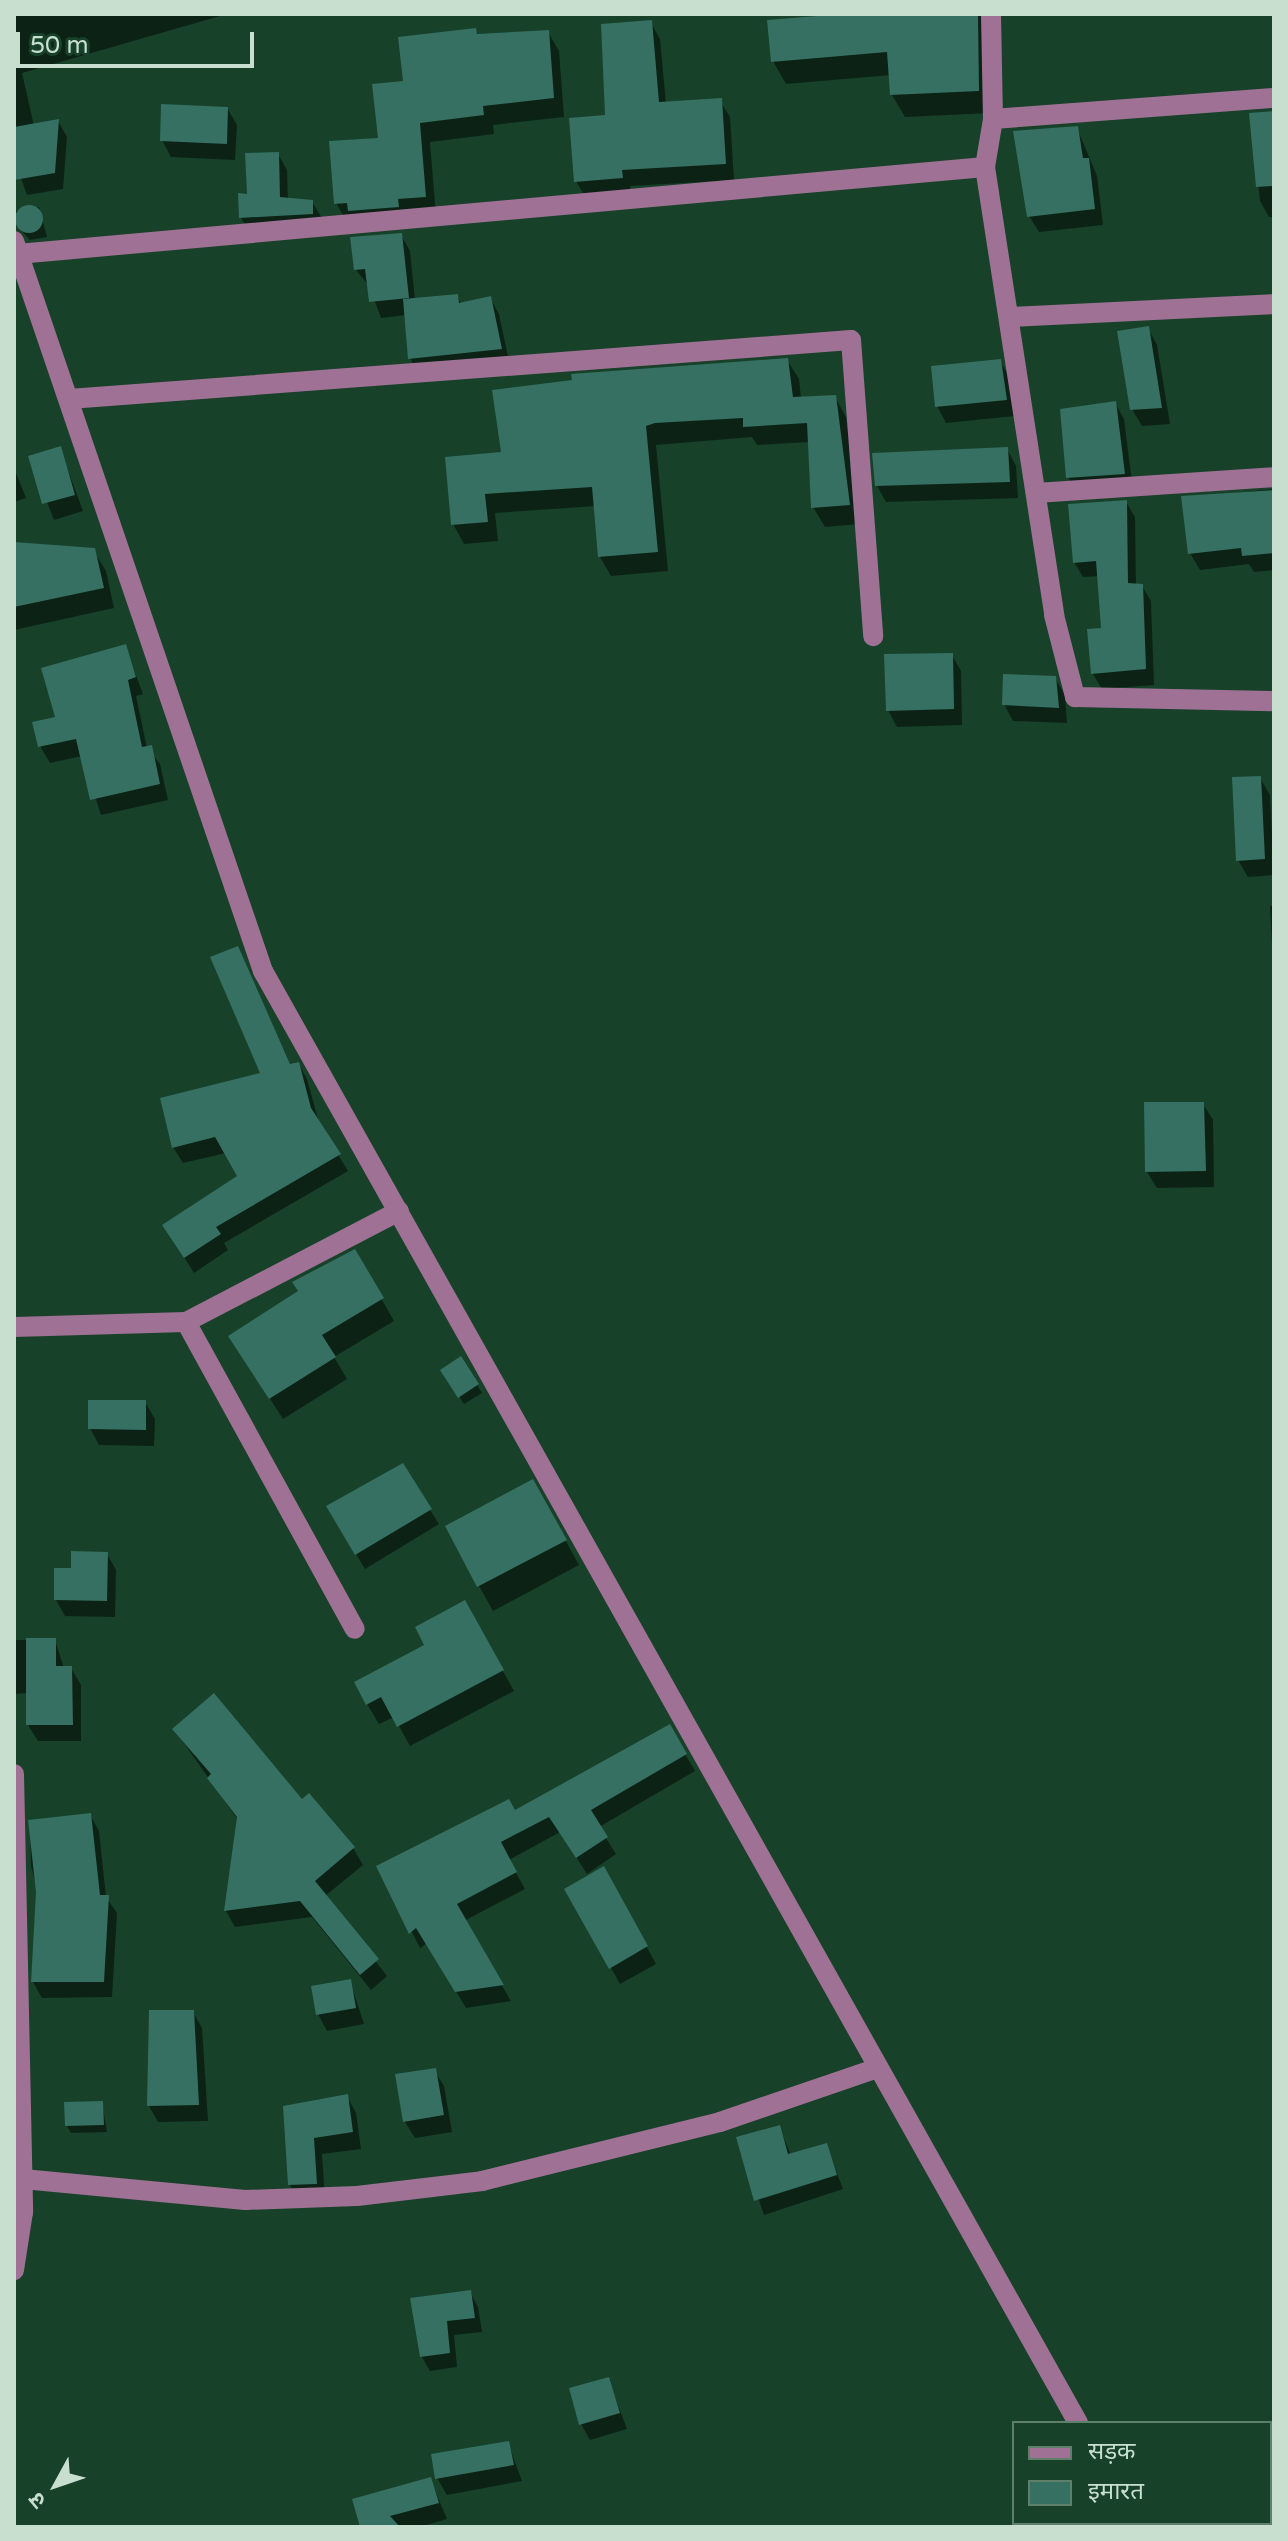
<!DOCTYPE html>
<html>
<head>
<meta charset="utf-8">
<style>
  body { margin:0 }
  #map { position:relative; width:1288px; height:2541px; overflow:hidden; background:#174129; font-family:"Varela Round","Noto Sans Devanagari",sans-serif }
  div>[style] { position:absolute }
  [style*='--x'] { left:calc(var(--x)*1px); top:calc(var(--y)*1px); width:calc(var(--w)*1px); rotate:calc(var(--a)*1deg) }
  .shadow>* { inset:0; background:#0007 }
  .building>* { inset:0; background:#357062 }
  .round { border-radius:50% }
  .minor>* { height:20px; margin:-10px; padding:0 10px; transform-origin:10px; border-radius:10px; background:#9f7194 }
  span { translate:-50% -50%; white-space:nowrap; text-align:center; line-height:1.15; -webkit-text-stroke:6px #174129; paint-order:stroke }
  .frame { position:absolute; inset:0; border:16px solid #c8decf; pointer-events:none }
  .legend { position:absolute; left:1012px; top:2421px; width:260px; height:104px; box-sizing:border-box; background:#174129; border:2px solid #5e806b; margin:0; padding:10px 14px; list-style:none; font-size:24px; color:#c8decf }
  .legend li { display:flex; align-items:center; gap:16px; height:40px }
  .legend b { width:40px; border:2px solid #5e806b }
  .north { position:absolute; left:16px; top:2445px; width:80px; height:80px; -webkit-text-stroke:6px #174129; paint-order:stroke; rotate:230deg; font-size:22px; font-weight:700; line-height:32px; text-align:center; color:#c8decf }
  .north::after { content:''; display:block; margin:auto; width:28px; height:36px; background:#c8decf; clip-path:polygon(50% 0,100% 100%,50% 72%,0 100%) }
  .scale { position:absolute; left:16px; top:32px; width:238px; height:36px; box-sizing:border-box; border:4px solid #c8decf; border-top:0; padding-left:10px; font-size:24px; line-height:28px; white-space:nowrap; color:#c8decf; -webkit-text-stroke:6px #174129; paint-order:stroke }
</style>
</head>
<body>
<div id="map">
  <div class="shadow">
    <div style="clip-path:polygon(14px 14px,227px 14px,22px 73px,34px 126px,58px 121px,67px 137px,63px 189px,27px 195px,14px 159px,14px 67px,21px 66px,14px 55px)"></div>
    <div style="clip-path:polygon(866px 14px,986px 14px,991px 113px,905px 117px,892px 95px,891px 75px,786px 84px,773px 61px)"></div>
    <div style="clip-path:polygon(651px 23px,660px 39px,666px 104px,720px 101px,730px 117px,734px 180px,630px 186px,631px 194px,586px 198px,576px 181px)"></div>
    <div style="clip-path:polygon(475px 30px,479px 36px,548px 32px,559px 51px,564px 117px,493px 125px,494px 134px,430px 142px,436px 216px,347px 222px,336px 203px,380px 140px,406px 83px)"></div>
    <div style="clip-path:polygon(227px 108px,237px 125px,235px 160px,171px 157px,162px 140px)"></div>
    <div style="clip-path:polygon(1274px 113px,1274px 217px,1269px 217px,1260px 201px,1251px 115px)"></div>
    <div style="clip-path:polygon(1077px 128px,1097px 176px,1103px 225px,1039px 232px,1029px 216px)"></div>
    <div style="clip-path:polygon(278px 154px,287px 170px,288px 200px,312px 202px,322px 218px,251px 234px,241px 218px,249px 196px)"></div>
    <div style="clip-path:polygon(39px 207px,47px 237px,30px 240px,19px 228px,16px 211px)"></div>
    <div style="clip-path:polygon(401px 235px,410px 251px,415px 300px,457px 296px,461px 304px,490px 298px,499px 314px,510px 366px,420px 375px,410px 358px,406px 315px,381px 318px,369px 286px,356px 270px)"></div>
    <div style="clip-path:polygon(1148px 328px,1157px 345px,1170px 424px,1142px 426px,1132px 409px)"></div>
    <div style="clip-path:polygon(787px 360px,799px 379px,801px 398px,835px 397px,846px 417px,860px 524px,825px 527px,813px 507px,810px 442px,757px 445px,752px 437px,656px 445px,668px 571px,611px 576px,600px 557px,596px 506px,495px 513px,498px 541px,464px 544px,453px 524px,503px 454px)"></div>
    <div style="clip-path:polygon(1000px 361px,1010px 378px,1015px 416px,946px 423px,937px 406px)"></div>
    <div style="clip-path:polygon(1115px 403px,1124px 419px,1133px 490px,1077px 494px,1068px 477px)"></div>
    <div style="clip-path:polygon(60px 449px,83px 511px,54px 520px,30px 458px)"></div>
    <div style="clip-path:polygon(1007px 449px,1016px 466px,1018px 498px,886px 502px,877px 486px)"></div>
    <div style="clip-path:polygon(14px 468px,26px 498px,14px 502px)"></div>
    <div style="clip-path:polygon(1274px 489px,1274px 570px,1254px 572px,1249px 564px,1200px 570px,1190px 553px,1183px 498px)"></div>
    <div style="clip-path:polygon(1126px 502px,1135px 517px,1136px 586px,1142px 586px,1151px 601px,1154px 685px,1102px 689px,1093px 674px,1103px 630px,1099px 576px,1083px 577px,1074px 562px)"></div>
    <div style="clip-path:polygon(14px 544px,93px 550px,106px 571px,114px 608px,14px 630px)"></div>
    <div style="clip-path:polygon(125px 646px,143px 694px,136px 696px,147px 748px,160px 764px,168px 800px,101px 815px,82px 756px,50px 763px,40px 746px,58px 718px)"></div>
    <div style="clip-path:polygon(952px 655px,961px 671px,962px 725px,897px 727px,888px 710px)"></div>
    <div style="clip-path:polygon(1055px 678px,1065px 695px,1067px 723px,1013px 721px,1004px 704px)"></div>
    <div style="clip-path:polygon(1260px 778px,1270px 795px,1274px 875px,1248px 877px,1238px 860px)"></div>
    <div style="clip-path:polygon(1270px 906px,1274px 906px,1274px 966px,1273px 965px)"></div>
    <div style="clip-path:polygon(237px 948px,291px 1066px,298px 1063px,307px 1079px,319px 1123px,348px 1171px,224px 1243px,228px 1250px,194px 1273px,174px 1241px,239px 1176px,226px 1153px,183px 1163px,173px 1147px,263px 1074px)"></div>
    <div style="clip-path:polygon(1203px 1104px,1213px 1120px,1214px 1187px,1157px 1188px,1147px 1172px)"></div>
    <div style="clip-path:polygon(354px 1251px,394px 1321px,334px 1357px,347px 1379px,283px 1419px,243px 1357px,301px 1292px)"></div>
    <div style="clip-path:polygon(460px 1359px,482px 1393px,464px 1404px,442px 1370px)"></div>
    <div style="clip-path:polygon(145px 1402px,155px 1419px,154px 1446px,99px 1445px,90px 1428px)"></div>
    <div style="clip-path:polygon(328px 1507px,430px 1510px,439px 1524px,365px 1569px)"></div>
    <div style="clip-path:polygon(547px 1507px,579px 1565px,493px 1611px,479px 1586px)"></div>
    <div style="clip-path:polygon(107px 1554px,116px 1570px,115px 1617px,65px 1616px,56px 1600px,73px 1570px)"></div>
    <div style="clip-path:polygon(476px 1623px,514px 1691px,410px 1746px,394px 1717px,379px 1724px,367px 1704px)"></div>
    <div style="clip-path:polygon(14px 1640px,55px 1640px,64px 1668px,71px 1668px,81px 1685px,81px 1741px,38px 1741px,28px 1725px,28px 1693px,14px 1694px)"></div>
    <div style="clip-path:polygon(669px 1727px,695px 1771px,599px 1827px,616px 1854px,587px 1874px,560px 1832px,509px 1860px,525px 1889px,464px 1921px,511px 2001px,466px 2008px,427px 1943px,420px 1948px,379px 1867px,514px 1813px)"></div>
    <div style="clip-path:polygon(174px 1729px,302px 1801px,309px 1795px,353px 1848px,363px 1865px,325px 1896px,387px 1976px,371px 1990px,312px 1917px,235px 1927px,226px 1911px,238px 1820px)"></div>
    <div style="clip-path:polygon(90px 1815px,99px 1831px,106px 1897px,117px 1913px,112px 1997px,42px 1998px,33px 1982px,38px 1892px,31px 1866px,30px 1822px)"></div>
    <div style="clip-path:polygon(604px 1869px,656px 1964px,620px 1984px,567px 1889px)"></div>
    <div style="clip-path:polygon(350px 1981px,364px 2024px,327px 2031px,318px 2014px)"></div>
    <div style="clip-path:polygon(193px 2012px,202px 2028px,208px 2121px,158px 2122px,149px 2106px)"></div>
    <div style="clip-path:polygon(434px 2070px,444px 2086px,452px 2132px,415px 2138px,405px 2122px)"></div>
    <div style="clip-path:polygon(347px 2096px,356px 2113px,361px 2149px,322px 2154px,325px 2200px,299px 2201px,290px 2185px,314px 2100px)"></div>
    <div style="clip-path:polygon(102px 2103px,107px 2132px,71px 2133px,67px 2126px)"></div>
    <div style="clip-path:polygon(779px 2127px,791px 2155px,826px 2145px,843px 2189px,764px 2215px,738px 2138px)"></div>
    <div style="clip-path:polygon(470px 2292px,478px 2307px,482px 2332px,454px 2335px,457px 2367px,430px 2371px,422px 2357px,412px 2299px)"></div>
    <div style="clip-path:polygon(608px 2379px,627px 2429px,590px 2440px,581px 2424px)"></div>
    <div style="clip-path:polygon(508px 2443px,522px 2481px,447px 2495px,437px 2478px)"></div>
    <div style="clip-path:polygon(430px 2479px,447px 2519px,419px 2527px,365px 2527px)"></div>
  </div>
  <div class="building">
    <div style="clip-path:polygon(842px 14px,978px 14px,979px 91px,890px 95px,887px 52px,771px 62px,767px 20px)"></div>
    <div style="clip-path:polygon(652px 20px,659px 102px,722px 98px,726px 164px,622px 170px,623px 178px,574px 182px,569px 118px,605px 115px,601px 24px)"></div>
    <div style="clip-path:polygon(476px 28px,477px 34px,549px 30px,554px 98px,483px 106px,484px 115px,420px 123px,426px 197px,398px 199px,399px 207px,348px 211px,347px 203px,334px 204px,329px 141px,378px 138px,372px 84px,403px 81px,398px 37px)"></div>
    <div style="clip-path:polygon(161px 104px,228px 107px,227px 144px,160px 141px)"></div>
    <div style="clip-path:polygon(1274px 111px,1274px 186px,1256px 187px,1249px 113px)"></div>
    <div style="clip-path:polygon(59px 119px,55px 173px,14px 180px,14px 127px)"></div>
    <div style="clip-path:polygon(1078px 126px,1083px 158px,1089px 158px,1095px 209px,1027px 217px,1013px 131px)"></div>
    <div style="clip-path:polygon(279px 152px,280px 197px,313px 200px,313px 214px,239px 218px,238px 193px,247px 194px,245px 153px)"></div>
    <div class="round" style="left:15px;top:205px;width:28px;height:28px"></div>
    <div style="clip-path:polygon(402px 233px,409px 298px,369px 302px,365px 269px,354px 270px,350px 237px)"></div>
    <div style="clip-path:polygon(458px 294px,459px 303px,491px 296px,502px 349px,408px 359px,403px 299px)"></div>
    <div style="clip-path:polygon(1149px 326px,1162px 408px,1130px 410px,1117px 331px)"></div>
    <div style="clip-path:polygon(788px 358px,793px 397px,836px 395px,850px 505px,811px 508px,807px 423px,743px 427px,743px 418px,655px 423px,646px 426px,658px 552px,598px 557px,592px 487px,485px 494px,488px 522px,451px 525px,445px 457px,501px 452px,492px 390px,572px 380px,571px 374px)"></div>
    <div style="clip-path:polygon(1001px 359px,1007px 400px,935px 407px,931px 366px)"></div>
    <div style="clip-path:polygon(1116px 401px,1125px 474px,1066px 478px,1060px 409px)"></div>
    <div style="clip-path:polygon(61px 446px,75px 495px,42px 504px,28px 456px)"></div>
    <div style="clip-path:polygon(1008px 447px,1010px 482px,875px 486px,872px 453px)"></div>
    <div style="clip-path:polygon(1274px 490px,1274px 553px,1242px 556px,1241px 548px,1188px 554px,1181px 496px)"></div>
    <div style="clip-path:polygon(1127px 500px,1128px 583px,1143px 584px,1146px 669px,1091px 674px,1087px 629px,1101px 628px,1096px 561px,1073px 563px,1068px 504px)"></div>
    <div style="clip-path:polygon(14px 542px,95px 548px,104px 588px,14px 607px)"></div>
    <div style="clip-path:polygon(126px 644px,136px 677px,128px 680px,142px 747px,152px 745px,160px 784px,90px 800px,76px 739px,38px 747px,32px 722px,55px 717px,41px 668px)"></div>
    <div style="clip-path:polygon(953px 653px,954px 709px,886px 711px,884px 654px)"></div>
    <div style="clip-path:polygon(1003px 674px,1056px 676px,1059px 708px,1002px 705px)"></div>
    <div style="clip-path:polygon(1261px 776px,1265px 859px,1236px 861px,1232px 777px)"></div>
    <div style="clip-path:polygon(238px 946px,290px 1064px,299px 1062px,311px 1108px,341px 1154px,216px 1227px,221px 1234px,184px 1258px,162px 1225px,237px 1176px,215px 1137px,172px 1148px,160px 1098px,260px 1073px,210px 957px)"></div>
    <div style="clip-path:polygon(1144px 1102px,1204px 1102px,1206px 1171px,1145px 1172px)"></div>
    <div style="clip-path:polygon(355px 1249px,384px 1298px,322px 1335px,336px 1357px,269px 1399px,228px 1336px,298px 1291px,292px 1282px)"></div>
    <div style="clip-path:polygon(461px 1356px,479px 1384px,458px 1398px,440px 1370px)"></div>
    <div style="clip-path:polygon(88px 1400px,146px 1400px,146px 1430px,88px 1429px)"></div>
    <div style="clip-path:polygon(403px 1463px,432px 1509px,355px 1555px,326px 1506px)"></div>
    <div style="clip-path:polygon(533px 1479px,567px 1540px,477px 1587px,445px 1526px)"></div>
    <div style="clip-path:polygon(71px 1551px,108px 1552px,107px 1601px,54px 1600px,54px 1568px,71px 1568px)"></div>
    <div style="clip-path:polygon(465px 1600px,504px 1670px,397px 1727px,381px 1697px,366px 1705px,354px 1682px,424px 1645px,415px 1627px)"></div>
    <div style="clip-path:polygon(26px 1638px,56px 1638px,56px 1666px,72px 1666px,73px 1725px,26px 1725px)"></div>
    <div style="clip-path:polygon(214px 1693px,302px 1799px,309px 1793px,355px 1847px,315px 1881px,379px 1959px,360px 1975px,300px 1901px,224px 1911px,237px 1817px,207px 1778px,211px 1774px,172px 1729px)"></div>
    <div style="clip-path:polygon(670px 1724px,687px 1754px,591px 1810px,608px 1837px,576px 1858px,549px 1817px,501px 1842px,517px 1872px,457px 1904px,504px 1985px,455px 1992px,416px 1928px,409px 1934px,376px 1866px,509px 1799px,515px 1810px)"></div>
    <div style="clip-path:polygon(91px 1813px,100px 1895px,109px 1895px,104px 1982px,31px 1982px,36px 1892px,28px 1820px)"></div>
    <div style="clip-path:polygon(604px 1866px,648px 1946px,609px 1969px,564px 1889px)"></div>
    <div style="clip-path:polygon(351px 1979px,356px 2008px,316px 2015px,311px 1986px)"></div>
    <div style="clip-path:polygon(149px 2010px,194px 2010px,199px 2105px,147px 2106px)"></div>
    <div style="clip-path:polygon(436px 2068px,444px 2115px,403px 2122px,395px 2074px)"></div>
    <div style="clip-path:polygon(348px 2094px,353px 2132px,314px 2138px,317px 2184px,288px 2185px,283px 2106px)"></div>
    <div style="clip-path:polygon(103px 2101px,104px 2125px,65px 2126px,64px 2102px)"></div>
    <div style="clip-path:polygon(780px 2125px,788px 2154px,827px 2143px,837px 2175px,754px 2201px,736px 2137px)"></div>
    <div style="clip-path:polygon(471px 2290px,475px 2318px,447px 2321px,450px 2353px,420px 2357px,410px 2298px)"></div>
    <div style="clip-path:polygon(609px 2377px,620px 2413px,579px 2425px,569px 2388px)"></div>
    <div style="clip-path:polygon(509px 2441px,514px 2465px,435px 2479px,431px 2454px)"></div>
    <div style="clip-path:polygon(431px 2477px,439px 2503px,390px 2516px,400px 2527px,360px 2527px,352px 2499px)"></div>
  </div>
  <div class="minor">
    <div style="--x:993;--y:119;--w:282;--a:-4.3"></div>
    <div style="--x:985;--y:167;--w:49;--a:-80.5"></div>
    <div style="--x:993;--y:119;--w:105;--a:-91.1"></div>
    <div style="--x:14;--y:241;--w:771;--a:71.17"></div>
    <div style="--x:263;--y:971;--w:1665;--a:60.69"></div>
    <div style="--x:18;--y:254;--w:971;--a:-5.14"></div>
    <div style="--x:985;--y:167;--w:453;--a:81.2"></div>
    <div style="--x:1054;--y:615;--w:85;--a:75.6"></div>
    <div style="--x:1075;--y:697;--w:199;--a:1.2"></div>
    <div style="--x:1009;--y:317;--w:265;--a:-2.8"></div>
    <div style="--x:69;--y:399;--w:784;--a:-4.31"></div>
    <div style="--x:851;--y:340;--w:297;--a:85.7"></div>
    <div style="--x:1036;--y:493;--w:239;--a:-3.8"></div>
    <div style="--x:186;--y:1322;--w:350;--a:61.2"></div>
    <div style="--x:14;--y:1327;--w:172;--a:-1.7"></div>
    <div style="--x:186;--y:1322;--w:240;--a:-27.5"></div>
    <div style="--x:14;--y:1774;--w:438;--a:88.8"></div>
    <div style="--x:23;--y:2212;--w:59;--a:98.8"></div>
    <div style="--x:23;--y:2179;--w:223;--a:5.4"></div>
    <div style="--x:245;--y:2200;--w:112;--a:-2"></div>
    <div style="--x:357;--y:2196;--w:126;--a:-6.8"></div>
    <div style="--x:482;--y:2181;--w:245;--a:-13.9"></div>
    <div style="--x:720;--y:2122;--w:164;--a:-18.9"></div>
    <div style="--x:1135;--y:2523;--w:4;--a:63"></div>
  </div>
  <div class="frame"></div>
  <ul class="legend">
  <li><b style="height:10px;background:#9f7194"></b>सड़क</li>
  <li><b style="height:22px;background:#357062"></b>इमारत</li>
  </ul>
  <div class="north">उ</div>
  <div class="scale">50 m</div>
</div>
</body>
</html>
